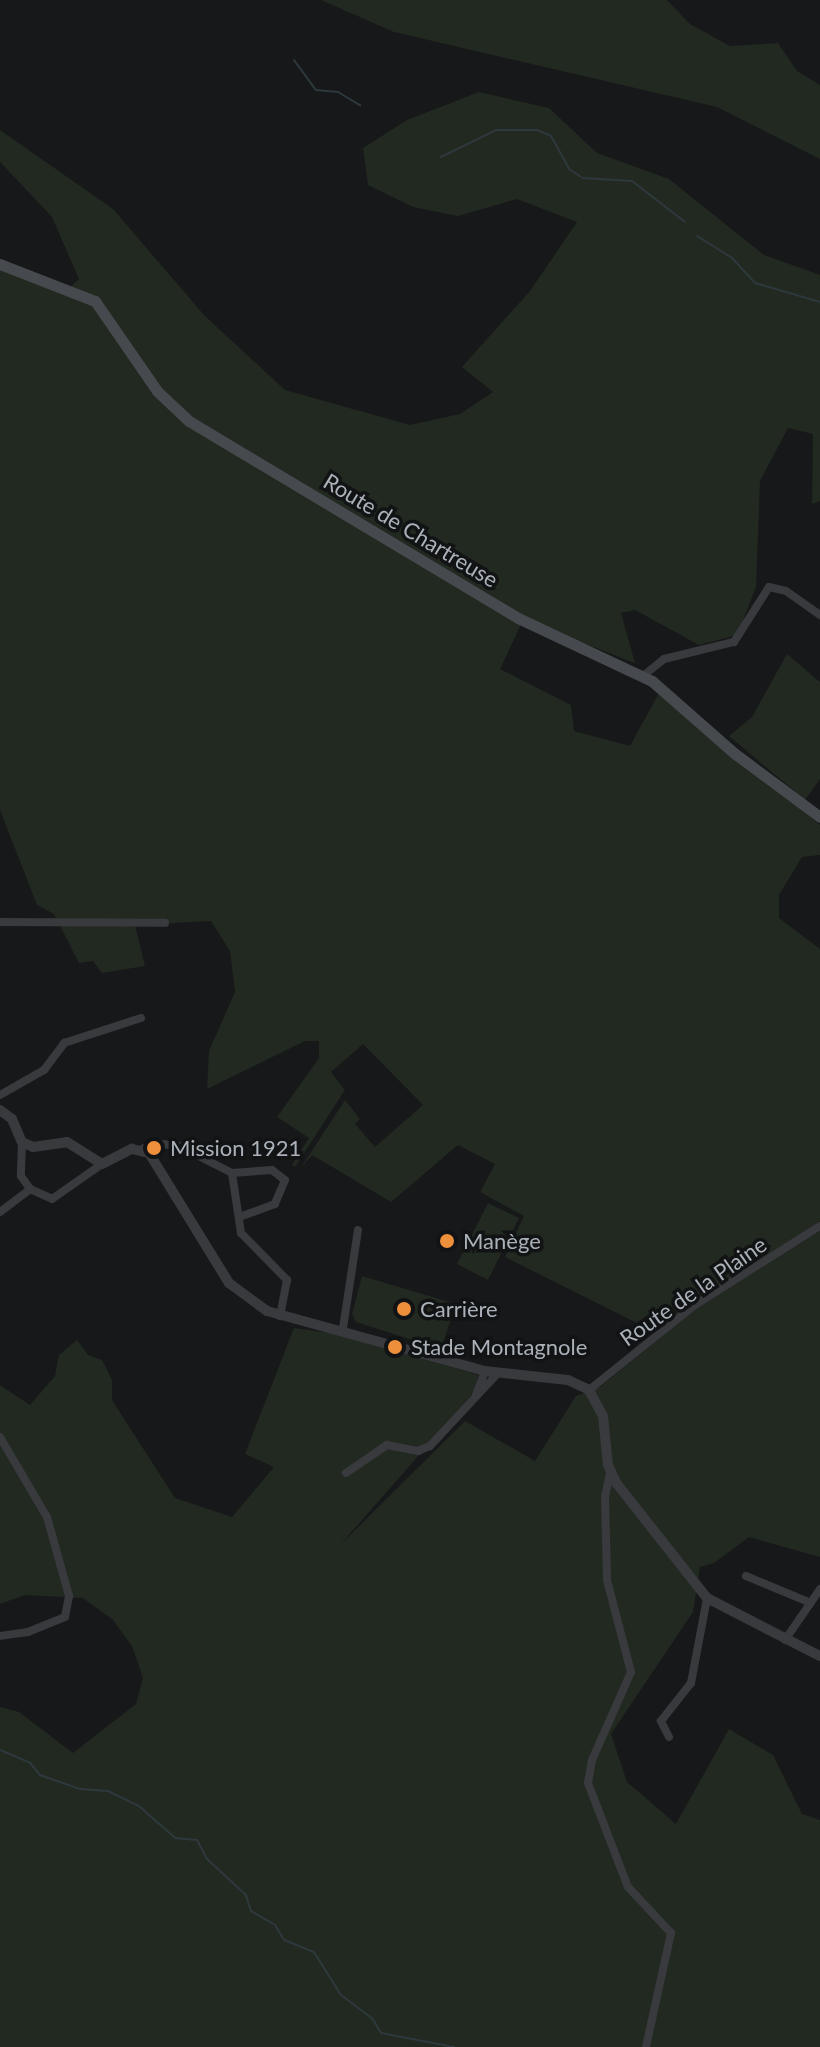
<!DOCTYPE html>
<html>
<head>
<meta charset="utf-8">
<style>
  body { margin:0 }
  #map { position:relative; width:820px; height:2047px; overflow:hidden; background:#171819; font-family:Lato,sans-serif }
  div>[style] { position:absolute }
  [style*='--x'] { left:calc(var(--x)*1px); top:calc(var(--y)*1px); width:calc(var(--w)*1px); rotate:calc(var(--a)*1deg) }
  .green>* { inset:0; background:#222921 }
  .stream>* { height:2px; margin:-1px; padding:0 1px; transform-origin:1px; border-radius:1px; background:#2d393d }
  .minor>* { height:8px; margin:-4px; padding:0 4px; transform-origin:4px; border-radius:4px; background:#383a3e }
  .tertiary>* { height:10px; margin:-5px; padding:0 5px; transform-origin:5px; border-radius:5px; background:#383a3e }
  .secondary>* { height:11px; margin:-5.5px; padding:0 5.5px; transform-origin:5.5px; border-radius:5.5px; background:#464a4e }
  .dots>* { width:22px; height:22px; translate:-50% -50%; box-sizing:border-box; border:4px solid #121314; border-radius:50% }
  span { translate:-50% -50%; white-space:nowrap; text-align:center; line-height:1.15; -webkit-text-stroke:7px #121314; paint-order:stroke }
  .street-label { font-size:22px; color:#aab1b9 }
  .poi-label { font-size:22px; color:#aab1b9 }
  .left { translate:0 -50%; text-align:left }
</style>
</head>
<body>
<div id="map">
  <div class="green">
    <div style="clip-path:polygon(321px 0,667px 0,690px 24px,730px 46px,778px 43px,797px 71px,820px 85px,820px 159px,717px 107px,394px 32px)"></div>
    <div style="clip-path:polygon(479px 92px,549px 108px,597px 153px,669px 179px,764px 255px,820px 275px,820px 501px,812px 504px,813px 434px,788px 428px,760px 481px,756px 587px,737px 635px,699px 645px,635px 610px,621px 613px,635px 663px,523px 620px,500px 669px,571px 705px,574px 731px,630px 746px,660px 691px,820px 825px,820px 855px,802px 857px,779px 895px,779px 918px,820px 949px,820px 1221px,655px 1332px,505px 1257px,524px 1216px,480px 1192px,495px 1164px,458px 1145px,391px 1202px,312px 1155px,300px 1169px,345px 1100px,360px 1119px,355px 1124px,375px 1147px,423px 1105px,363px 1044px,331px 1072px,345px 1090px,295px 1167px,292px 1165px,309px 1138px,277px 1117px,319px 1058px,319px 1041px,305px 1041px,207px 1089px,209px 1051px,235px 992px,230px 951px,211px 921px,135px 925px,145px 966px,102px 973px,93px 961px,79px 963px,54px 914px,37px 905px,0 810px,0 270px,65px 292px,79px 279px,52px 217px,0 162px,0 130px,113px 209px,205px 316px,285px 390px,410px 425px,460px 414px,493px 392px,462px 367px,530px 291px,577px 222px,517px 199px,458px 216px,413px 207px,368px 185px,363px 148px,407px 120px)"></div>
    <div style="clip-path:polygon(787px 654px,820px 682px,820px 779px,805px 800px,729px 736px,752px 717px)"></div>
    <div style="clip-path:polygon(488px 1203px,519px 1218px,488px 1280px,457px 1264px)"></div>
    <div style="clip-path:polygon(820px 1231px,820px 1557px,749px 1537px,714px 1563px,700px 1567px,693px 1612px,611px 1734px,627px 1782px,676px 1824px,729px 1729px,773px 1755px,802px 1814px,820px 1820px,820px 2047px,0 2047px,0 1707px,19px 1712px,73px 1753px,136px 1704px,143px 1678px,132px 1646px,113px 1620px,83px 1598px,25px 1595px,0 1604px,0 1385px,30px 1405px,55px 1376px,59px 1355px,77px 1340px,88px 1355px,102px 1360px,112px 1380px,112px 1400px,175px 1498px,232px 1517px,274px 1467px,245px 1454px,294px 1328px,331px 1333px,479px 1375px,472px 1395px,340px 1545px,465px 1421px,535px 1461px,576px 1396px,600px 1387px,696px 1309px)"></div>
    <div style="clip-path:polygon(362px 1276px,456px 1304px,441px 1349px,356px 1322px,352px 1314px)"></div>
  </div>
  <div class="stream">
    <div style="--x:294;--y:60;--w:37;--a:54"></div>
    <div style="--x:316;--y:90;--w:22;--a:5"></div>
    <div style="--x:338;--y:92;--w:26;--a:31"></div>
    <div style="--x:441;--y:157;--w:61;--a:-26.1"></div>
    <div style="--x:496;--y:130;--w:41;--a:0"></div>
    <div style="--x:537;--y:130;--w:15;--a:23"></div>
    <div style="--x:551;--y:136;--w:38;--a:61"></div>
    <div style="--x:569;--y:169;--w:17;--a:33"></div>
    <div style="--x:583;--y:178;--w:49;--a:3.5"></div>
    <div style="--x:632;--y:181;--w:67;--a:37.7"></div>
    <div style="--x:697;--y:236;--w:40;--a:32"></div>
    <div style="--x:731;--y:257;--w:35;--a:47"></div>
    <div style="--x:755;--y:283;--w:68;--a:16.3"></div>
    <div style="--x:0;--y:1750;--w:33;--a:23"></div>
    <div style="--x:30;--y:1763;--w:16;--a:50"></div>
    <div style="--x:40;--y:1775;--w:42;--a:19.3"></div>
    <div style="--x:80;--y:1789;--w:28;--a:4"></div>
    <div style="--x:108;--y:1791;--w:34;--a:26"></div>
    <div style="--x:139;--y:1806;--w:48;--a:41.6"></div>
    <div style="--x:175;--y:1838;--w:22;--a:5"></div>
    <div style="--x:197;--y:1840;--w:21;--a:62"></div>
    <div style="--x:207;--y:1859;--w:53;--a:42.7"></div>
    <div style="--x:246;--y:1895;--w:17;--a:73"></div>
    <div style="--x:251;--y:1911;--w:28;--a:30"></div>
    <div style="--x:275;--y:1925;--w:17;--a:59"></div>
    <div style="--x:284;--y:1940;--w:32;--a:22"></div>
    <div style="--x:314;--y:1952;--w:51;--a:57.9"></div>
    <div style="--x:341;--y:1995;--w:39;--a:37"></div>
    <div style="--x:372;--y:2018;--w:17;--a:59"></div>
    <div style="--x:381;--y:2033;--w:74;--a:10.9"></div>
  </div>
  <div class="minor">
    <div style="--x:643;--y:676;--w:27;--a:-39"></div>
    <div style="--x:664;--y:659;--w:72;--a:-13.7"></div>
    <div style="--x:734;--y:642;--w:65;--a:-57.5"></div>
    <div style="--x:769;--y:587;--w:17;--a:13"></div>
    <div style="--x:786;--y:591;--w:42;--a:35.2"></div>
    <div style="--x:0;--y:922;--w:165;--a:0.3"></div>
    <div style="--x:0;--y:1095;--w:51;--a:-29.6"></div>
    <div style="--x:44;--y:1070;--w:34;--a:-53"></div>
    <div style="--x:64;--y:1043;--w:81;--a:-18"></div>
    <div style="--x:22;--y:1142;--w:34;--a:92"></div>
    <div style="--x:21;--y:1176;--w:16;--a:55"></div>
    <div style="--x:30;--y:1189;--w:24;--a:24"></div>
    <div style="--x:52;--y:1199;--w:61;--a:-35"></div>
    <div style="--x:142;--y:1149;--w:13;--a:-27"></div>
    <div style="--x:154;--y:1143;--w:25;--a:7"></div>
    <div style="--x:179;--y:1146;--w:59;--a:27"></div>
    <div style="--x:232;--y:1173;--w:61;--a:81.5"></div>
    <div style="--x:241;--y:1233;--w:66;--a:45.6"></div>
    <div style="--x:287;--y:1280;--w:37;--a:101"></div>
    <div style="--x:232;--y:1173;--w:40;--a:-4.3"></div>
    <div style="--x:272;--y:1170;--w:16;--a:38"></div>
    <div style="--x:285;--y:1180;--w:26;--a:113"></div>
    <div style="--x:275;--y:1204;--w:38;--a:160"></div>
    <div style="--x:0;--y:1212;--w:38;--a:-37"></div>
    <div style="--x:343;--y:1328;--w:99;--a:-81.3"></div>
    <div style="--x:589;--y:1390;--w:136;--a:-38.7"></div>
    <div style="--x:695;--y:1305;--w:148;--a:-32.3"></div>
    <div style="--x:476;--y:1395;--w:26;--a:-69"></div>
    <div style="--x:0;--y:1437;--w:93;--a:59.6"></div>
    <div style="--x:47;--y:1517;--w:82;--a:74.4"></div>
    <div style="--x:69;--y:1596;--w:21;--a:101"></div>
    <div style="--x:65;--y:1617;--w:40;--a:158"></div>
    <div style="--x:28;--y:1632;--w:28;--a:172"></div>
    <div style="--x:346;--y:1473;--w:50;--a:-34.3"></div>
    <div style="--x:387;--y:1445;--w:32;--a:11"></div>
    <div style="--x:418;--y:1451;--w:13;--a:-23"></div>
    <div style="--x:430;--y:1446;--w:100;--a:-47"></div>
    <div style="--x:610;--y:1473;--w:24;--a:102"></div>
    <div style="--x:605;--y:1496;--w:84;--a:88.6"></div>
    <div style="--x:607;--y:1580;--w:95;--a:75.4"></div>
    <div style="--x:631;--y:1672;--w:96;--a:113.9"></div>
    <div style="--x:592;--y:1760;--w:23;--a:100"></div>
    <div style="--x:588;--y:1783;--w:111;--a:69"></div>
    <div style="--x:628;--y:1887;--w:63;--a:46.9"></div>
    <div style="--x:671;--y:1933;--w:117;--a:102.4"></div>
    <div style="--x:746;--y:1576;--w:70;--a:22.6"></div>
    <div style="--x:785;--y:1640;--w:62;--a:-55.5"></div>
    <div style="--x:669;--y:1737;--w:18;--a:-117"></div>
    <div style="--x:661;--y:1721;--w:48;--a:-51.7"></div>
    <div style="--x:691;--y:1683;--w:86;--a:-79.3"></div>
  </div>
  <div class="tertiary">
    <div style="--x:0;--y:1110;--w:15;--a:37"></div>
    <div style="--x:12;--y:1119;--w:25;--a:67"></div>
    <div style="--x:22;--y:1142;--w:12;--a:24"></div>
    <div style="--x:33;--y:1147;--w:34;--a:-8"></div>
    <div style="--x:67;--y:1142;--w:41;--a:32.2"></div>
    <div style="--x:102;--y:1164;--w:34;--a:-27"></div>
    <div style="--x:132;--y:1149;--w:17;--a:13"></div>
    <div style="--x:149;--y:1153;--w:153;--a:58.4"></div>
    <div style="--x:229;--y:1283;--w:47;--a:36.4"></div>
    <div style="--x:267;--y:1311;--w:226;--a:15.4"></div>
    <div style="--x:485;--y:1371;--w:83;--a:6.2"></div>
    <div style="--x:568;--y:1380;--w:23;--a:25"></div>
    <div style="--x:589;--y:1390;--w:30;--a:62"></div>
    <div style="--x:603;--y:1416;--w:49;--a:84.2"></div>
    <div style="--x:608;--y:1465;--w:21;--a:65"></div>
    <div style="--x:617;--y:1484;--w:145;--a:51.7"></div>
    <div style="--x:707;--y:1598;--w:127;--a:27.2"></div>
  </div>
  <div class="secondary">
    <div style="--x:0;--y:264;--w:102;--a:21.3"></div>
    <div style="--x:95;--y:301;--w:109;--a:55.4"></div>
    <div style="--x:157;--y:391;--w:44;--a:43.2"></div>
    <div style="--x:189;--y:421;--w:383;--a:30.9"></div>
    <div style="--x:518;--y:618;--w:148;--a:25.2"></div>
    <div style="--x:652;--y:681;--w:109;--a:41.3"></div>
    <div style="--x:734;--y:753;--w:107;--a:36.7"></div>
  </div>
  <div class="dots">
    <div style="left:154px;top:1148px;background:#ee8f3b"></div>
    <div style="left:447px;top:1241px;background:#ee8f3b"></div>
    <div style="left:404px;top:1309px;background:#ee8f3b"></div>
    <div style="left:395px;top:1347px;background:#ee8f3b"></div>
  </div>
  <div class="street-label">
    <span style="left:411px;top:530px;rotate:31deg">Route de Chartreuse</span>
    <span style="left:693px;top:1291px;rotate:-35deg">Route de la Plaine</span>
  </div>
  <div class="poi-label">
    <span class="left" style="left:170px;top:1148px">Mission 1921</span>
    <span class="left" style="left:463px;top:1241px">Manège</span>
    <span class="left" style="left:420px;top:1309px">Carrière</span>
    <span class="left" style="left:411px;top:1347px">Stade Montagnole</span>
  </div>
</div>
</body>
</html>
